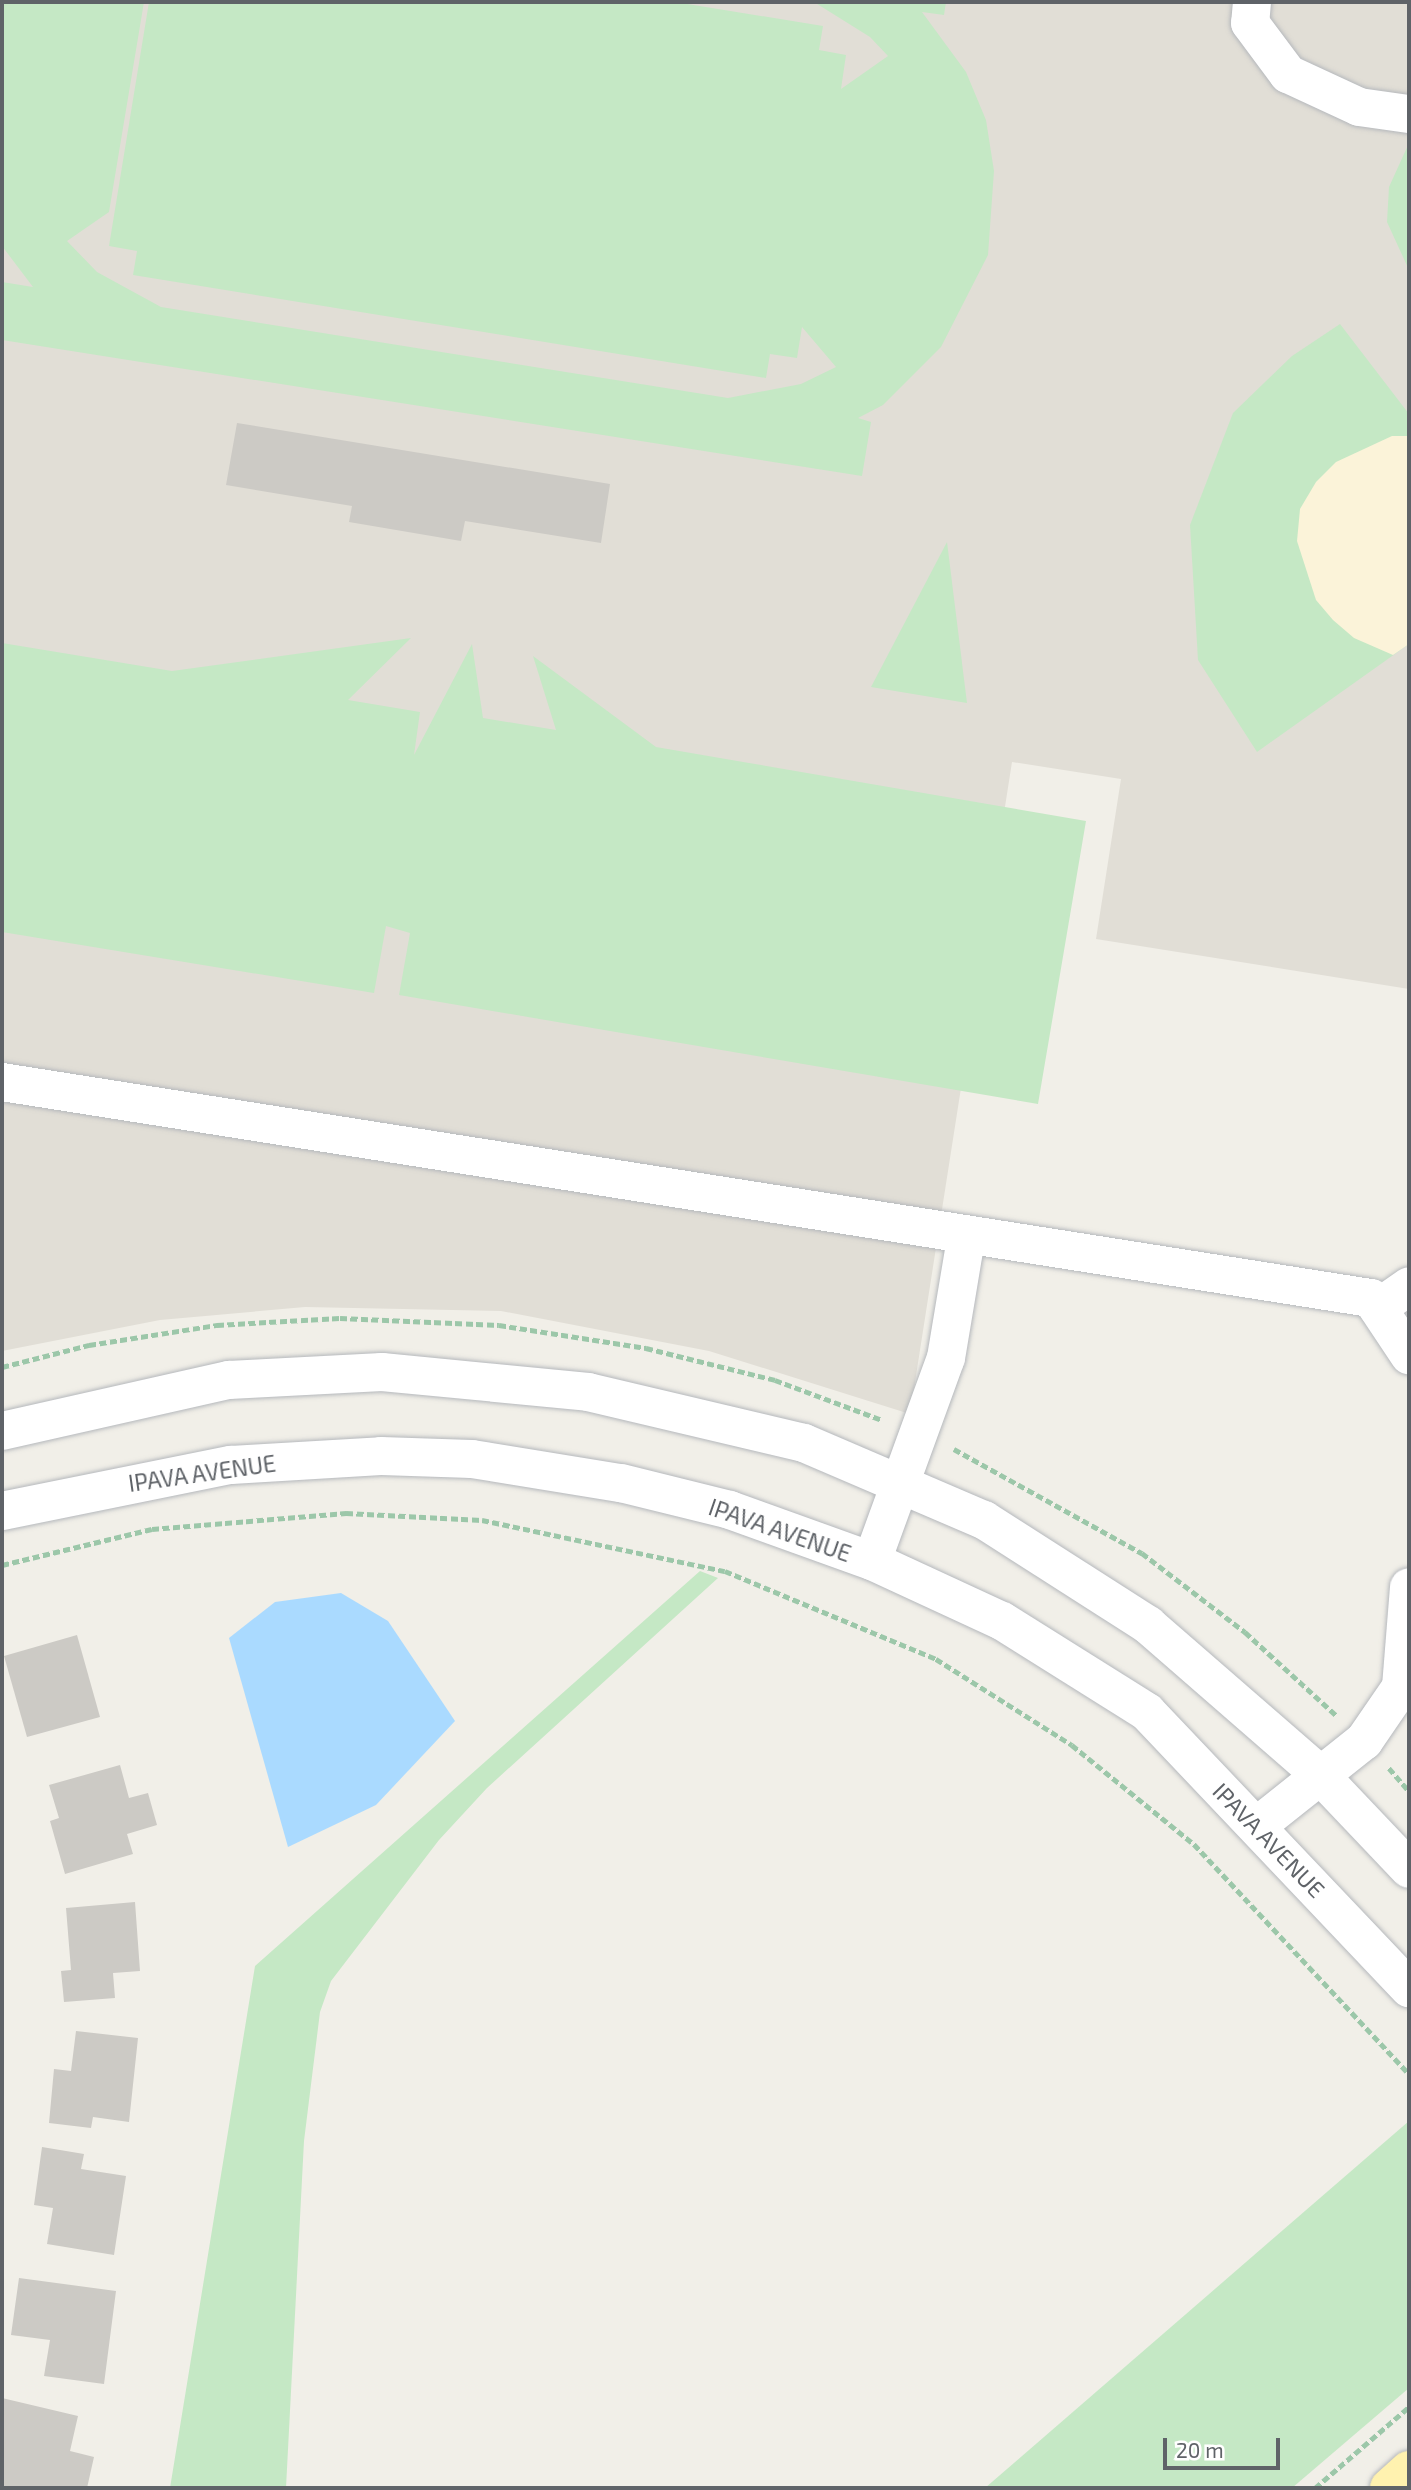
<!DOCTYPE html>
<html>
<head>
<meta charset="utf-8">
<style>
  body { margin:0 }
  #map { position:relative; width:1411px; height:2490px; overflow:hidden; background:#f1efe8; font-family:"Exo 2",sans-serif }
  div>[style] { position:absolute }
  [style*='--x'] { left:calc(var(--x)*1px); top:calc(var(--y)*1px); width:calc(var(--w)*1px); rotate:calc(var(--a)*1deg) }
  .education>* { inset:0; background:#e1ded6 }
  .green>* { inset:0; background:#c5e8c5 }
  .sand>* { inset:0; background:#fbf3d9 }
  .water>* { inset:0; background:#aadaff }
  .building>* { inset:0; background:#cccac5 }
  .path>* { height:4.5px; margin-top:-2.25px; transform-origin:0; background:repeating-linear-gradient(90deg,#9cc7a9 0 7px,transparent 0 10.5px) }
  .roads { filter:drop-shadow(0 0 2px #b5b8bc) drop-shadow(0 0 2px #b5b8bc) }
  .minor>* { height:38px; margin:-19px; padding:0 19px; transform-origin:19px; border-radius:19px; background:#fff }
  .major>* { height:38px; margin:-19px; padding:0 19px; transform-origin:19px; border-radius:19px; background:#fff2af }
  span { translate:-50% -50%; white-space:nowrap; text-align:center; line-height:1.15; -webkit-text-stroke:6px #fff; paint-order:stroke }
  .street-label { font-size:23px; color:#5f6368 }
  .frame { position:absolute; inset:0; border:4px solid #5f6368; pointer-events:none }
  .scale { position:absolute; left:1163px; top:2438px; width:117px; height:32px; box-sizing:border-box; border:4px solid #5f6368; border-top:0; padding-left:9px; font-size:21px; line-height:24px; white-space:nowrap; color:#5f6368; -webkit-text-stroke:5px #fff; paint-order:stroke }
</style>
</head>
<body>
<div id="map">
  <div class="education">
    <div style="clip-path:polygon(2px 2px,1409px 2px,1409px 989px,1096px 939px,1121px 779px,1012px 762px,910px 1414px,709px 1351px,501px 1311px,305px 1307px,160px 1320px,2px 1351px)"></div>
  </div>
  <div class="green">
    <div style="clip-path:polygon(2px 2px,144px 2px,109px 212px,67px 241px,97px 272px,161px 307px,728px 398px,801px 384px,836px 367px,802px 327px,797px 358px,770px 354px,766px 378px,133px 275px,137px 251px,109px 246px,149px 2px,675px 2px,823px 26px,819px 50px,846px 55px,841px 89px,888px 56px,870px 37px,814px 2px,946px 2px,944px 15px,922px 12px,966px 72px,986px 120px,994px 171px,988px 255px,941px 347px,883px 405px,858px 418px,871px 422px,862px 476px,2px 340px,2px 282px,33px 287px,2px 246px)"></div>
    <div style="clip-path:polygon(1409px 143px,1409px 270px,1387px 222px,1389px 187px)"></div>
    <div style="clip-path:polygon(1340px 324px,1409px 414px,1409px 644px,1257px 752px,1198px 660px,1190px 525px,1233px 413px,1292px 356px)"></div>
    <div style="clip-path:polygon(947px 542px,967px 703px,871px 687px)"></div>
    <div style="clip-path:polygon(411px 638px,348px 700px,420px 712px,414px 755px,472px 644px,483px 718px,556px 730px,533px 656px,656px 747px,1086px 821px,1038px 1104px,399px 995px,410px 933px,386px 926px,374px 993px,2px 932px,2px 643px,172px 671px)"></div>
    <div style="clip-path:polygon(700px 1571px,718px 1578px,487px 1788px,439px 1840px,331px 1981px,320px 2012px,304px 2141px,286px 2488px,170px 2488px,255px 1966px)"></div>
    <div style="clip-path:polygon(1409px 2121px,1409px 2388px,1292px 2488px,985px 2488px)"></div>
  </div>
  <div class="sand">
    <div style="clip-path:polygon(1392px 436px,1409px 436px,1409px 644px,1393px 655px,1354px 638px,1333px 620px,1316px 600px,1297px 541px,1300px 509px,1316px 482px,1336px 462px)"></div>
  </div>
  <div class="water">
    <div style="clip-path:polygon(341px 1593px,388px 1621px,455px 1721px,376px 1805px,288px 1847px,229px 1638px,275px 1602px)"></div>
  </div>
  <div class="building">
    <div style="clip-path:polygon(237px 423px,610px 484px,601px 543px,465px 521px,461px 541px,349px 522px,352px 506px,226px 485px)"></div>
    <div style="clip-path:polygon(77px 1635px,100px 1717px,27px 1737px,4px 1656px)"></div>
    <div style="clip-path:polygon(120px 1765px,129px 1798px,148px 1793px,157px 1825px,127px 1834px,133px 1854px,65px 1874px,50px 1821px,59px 1818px,49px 1785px)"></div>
    <div style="clip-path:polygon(135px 1902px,140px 1971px,113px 1973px,115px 1998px,64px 2002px,61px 1971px,71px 1970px,66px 1908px)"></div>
    <div style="clip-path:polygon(76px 2031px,138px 2038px,129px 2122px,93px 2117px,91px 2128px,49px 2123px,54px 2069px,71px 2071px)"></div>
    <div style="clip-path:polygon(42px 2147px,84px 2154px,81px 2169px,126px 2176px,114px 2255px,47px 2244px,53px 2208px,34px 2205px)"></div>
    <div style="clip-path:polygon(19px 2278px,116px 2291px,104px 2384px,44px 2376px,50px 2340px,11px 2335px)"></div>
    <div style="clip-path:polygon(2px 2398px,78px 2416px,70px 2451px,94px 2457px,87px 2488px,2px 2488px)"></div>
  </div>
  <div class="path">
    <div style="--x:2;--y:1367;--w:90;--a:-14.2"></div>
    <div style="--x:89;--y:1345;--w:130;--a:-8.9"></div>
    <div style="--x:217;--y:1325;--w:123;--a:-3.3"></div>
    <div style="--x:340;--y:1318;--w:159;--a:2.5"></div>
    <div style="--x:499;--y:1325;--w:149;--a:8.9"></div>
    <div style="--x:646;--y:1348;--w:133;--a:13.9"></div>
    <div style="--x:775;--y:1380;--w:114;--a:20.5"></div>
    <div style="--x:954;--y:1449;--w:215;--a:29"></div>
    <div style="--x:1142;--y:1553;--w:130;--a:37.5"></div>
    <div style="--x:1245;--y:1632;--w:123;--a:42.4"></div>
    <div style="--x:2;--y:1565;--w:154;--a:-13.5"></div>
    <div style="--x:152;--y:1529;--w:195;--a:-4.7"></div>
    <div style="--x:346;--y:1513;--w:136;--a:2.9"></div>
    <div style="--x:482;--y:1520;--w:248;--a:11.9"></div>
    <div style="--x:725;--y:1571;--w:229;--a:22.6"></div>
    <div style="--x:936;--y:1659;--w:161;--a:32.3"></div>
    <div style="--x:1072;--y:1745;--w:157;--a:39.1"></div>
    <div style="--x:1194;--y:1844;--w:315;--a:46.9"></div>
    <div style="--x:1389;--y:1768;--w:30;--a:49"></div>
    <div style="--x:1315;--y:2488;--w:124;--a:-40.8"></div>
  </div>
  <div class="roads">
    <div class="minor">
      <div style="--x:1252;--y:2;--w:21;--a:95"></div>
      <div style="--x:1250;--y:23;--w:64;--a:53.3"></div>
      <div style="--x:1288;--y:74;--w:78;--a:24.9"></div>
      <div style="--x:1359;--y:107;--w:50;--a:8"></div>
      <div style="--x:2;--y:1082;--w:1386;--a:8.97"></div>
      <div style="--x:1371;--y:1298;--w:69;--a:56.3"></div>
      <div style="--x:1378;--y:1308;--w:38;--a:-35"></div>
      <div style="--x:2;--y:1431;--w:233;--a:-12.7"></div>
      <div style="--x:229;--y:1380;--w:153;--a:-3"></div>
      <div style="--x:382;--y:1372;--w:207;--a:5.5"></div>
      <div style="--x:588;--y:1392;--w:222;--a:13.3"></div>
      <div style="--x:804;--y:1443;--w:196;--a:23.2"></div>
      <div style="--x:984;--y:1520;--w:195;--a:32.6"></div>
      <div style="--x:1148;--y:1625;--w:225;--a:41"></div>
      <div style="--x:1318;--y:1773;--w:132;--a:46.5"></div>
      <div style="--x:2;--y:1511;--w:234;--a:-11.4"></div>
      <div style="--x:231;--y:1465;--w:150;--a:-3.4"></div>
      <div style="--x:381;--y:1456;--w:91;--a:1.9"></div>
      <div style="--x:472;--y:1459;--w:151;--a:9.2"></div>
      <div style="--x:621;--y:1483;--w:112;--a:13.9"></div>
      <div style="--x:730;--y:1510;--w:151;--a:19.8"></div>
      <div style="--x:872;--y:1561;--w:143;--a:24.8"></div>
      <div style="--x:1002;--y:1621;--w:171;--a:32.1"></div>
      <div style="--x:1147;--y:1712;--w:381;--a:46.5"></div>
      <div style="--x:872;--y:1561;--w:216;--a:-70"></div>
      <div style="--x:946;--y:1358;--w:122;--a:-80.5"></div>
      <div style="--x:1257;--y:1826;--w:137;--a:-38.5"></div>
      <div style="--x:1364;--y:1741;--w:65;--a:-55.6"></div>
      <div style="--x:1401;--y:1687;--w:100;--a:-85.4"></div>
    </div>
    <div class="major">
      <div style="--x:1389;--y:2488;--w:27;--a:-42"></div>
    </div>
  </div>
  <div class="street-label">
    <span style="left:202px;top:1473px;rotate:-8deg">IPAVA AVENUE</span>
    <span style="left:780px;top:1530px;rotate:19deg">IPAVA AVENUE</span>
    <span style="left:1269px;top:1840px;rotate:46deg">IPAVA AVENUE</span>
  </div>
  <div class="frame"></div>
  <div class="scale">20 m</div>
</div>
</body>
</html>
